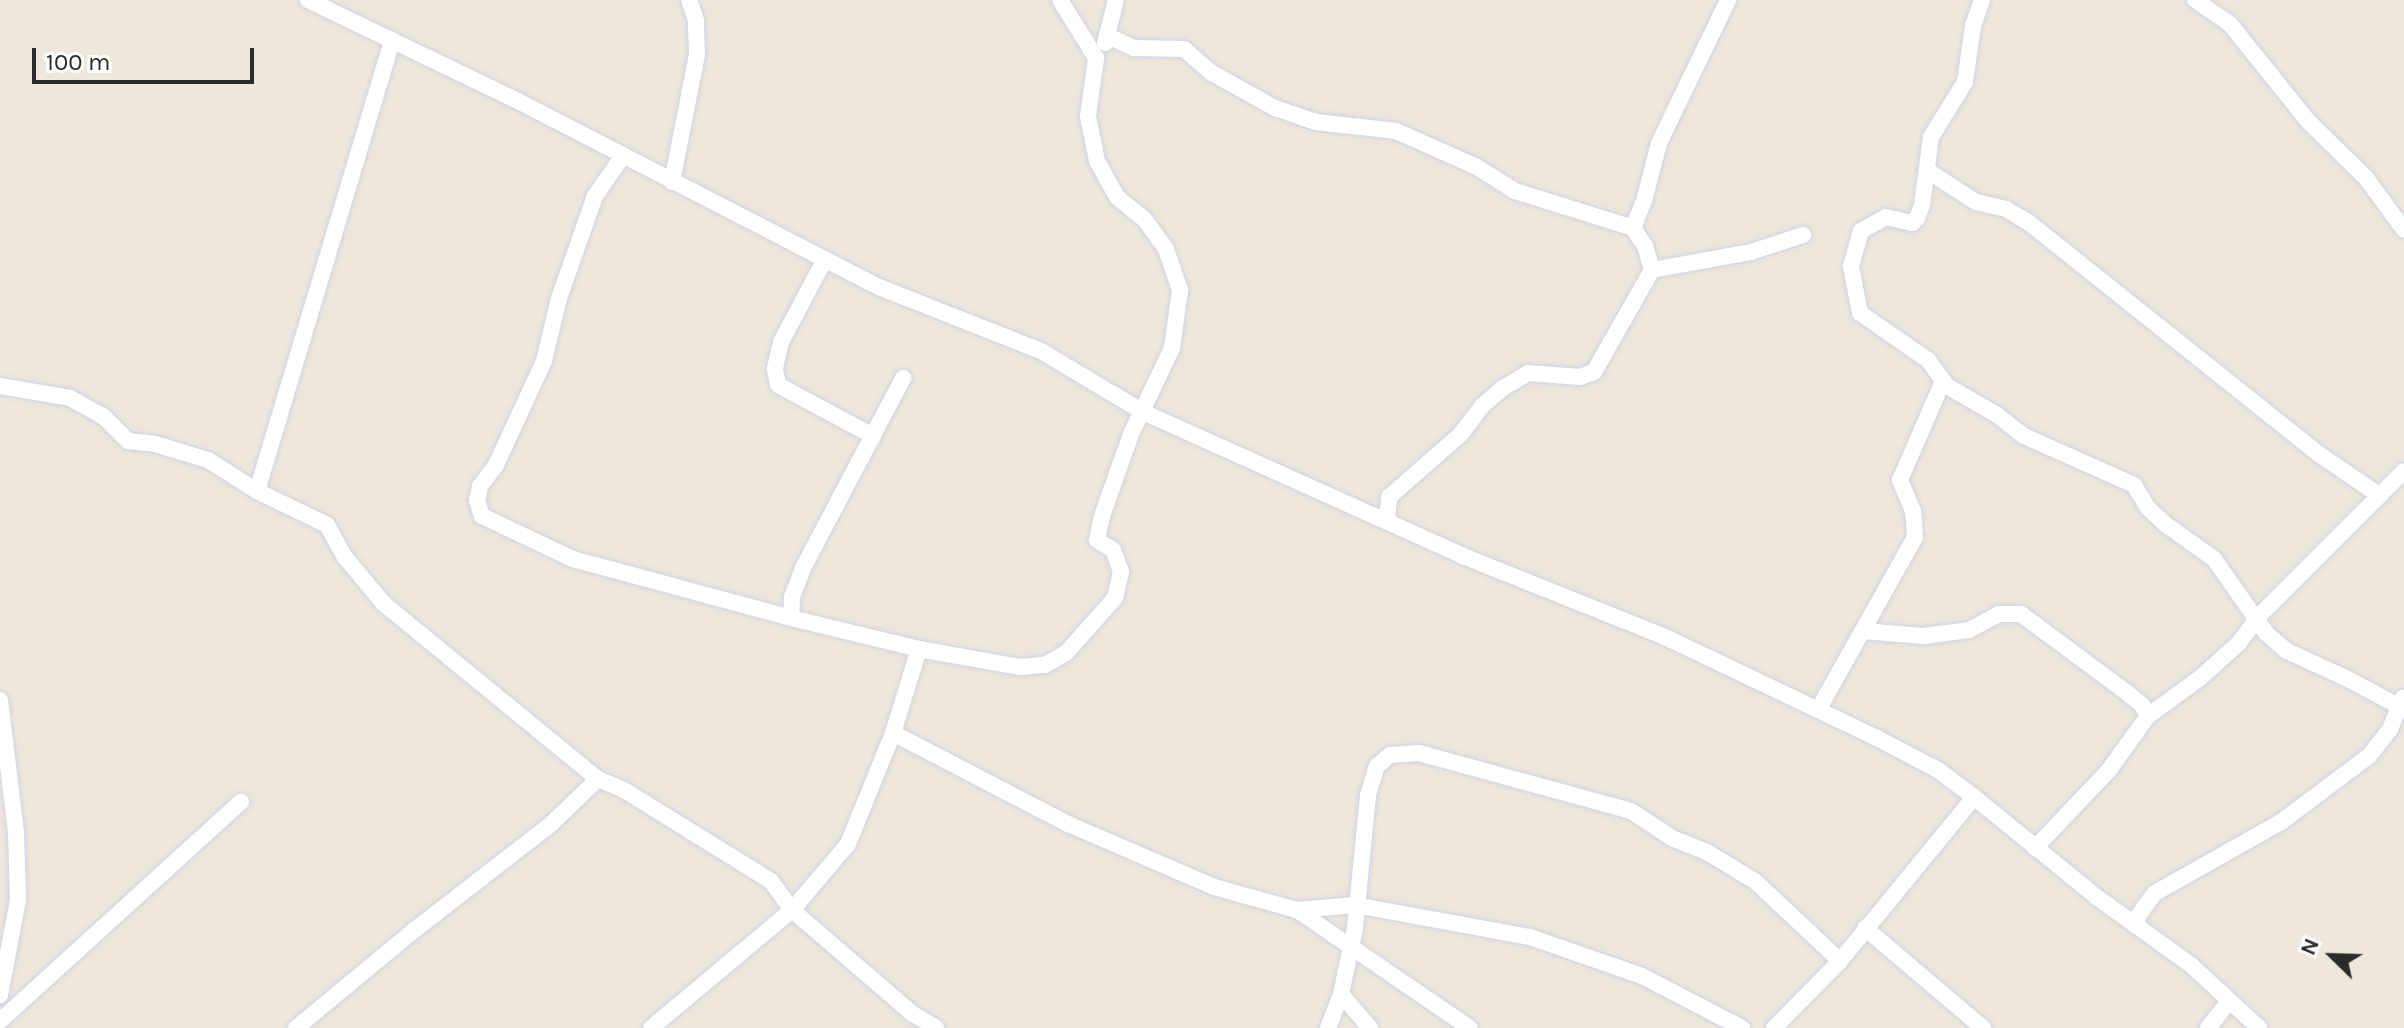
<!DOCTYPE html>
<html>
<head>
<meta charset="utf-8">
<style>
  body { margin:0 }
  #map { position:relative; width:2404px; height:1028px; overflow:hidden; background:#eee7db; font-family:Karla,sans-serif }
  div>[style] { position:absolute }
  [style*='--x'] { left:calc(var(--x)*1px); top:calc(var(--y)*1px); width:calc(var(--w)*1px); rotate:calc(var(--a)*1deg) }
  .roads { filter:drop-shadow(0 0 2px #d0d3e5) drop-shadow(0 0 2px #d0d3e5) }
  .street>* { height:16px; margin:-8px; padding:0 8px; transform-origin:8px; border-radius:8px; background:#fff }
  span { translate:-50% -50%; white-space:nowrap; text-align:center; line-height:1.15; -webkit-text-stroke:6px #fff; paint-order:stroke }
  .north { position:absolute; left:2292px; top:916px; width:80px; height:80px; -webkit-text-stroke:6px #fff; paint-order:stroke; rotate:293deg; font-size:22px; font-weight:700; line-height:32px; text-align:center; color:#2b2b2b }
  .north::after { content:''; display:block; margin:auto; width:28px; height:36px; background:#2b2b2b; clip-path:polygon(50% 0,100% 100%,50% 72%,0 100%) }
  .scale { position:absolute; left:32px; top:48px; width:222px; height:36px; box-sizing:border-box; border:4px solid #2b2b2b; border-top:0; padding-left:10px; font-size:24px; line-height:28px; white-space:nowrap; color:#2b2b2b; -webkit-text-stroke:6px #fff; paint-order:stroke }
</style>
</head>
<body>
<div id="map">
  <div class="roads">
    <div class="street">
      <div style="--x:308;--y:0;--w:233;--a:25.7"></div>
      <div style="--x:518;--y:101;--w:406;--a:27.3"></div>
      <div style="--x:879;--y:287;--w:174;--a:21.6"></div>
      <div style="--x:1041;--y:351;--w:119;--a:30.9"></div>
      <div style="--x:1143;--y:412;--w:351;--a:24.2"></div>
      <div style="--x:1463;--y:556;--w:215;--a:21.8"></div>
      <div style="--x:1663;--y:636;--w:237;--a:25.5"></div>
      <div style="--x:1877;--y:738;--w:69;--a:27.7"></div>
      <div style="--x:1938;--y:770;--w:45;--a:36.9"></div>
      <div style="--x:1974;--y:797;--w:160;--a:39.2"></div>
      <div style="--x:2098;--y:898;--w:115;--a:35.8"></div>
      <div style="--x:2191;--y:965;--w:93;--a:42.8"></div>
      <div style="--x:1982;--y:0;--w:28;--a:109"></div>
      <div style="--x:1973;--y:26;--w:57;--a:98.1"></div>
      <div style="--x:1965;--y:82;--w:65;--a:121.7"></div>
      <div style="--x:1931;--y:137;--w:69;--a:97.5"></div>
      <div style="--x:1922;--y:205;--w:14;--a:111"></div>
      <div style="--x:1917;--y:218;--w:7;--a:135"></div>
      <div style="--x:1912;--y:223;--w:27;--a:-167"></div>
      <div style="--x:1886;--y:217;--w:29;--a:151"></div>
      <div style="--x:1861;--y:231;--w:37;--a:106"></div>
      <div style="--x:1851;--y:267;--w:47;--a:78.9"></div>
      <div style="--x:1860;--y:313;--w:83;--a:34.7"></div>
      <div style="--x:1928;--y:360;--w:32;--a:54"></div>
      <div style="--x:1947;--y:386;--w:58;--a:30.1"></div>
      <div style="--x:1997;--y:415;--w:34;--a:38"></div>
      <div style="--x:2024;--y:436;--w:120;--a:24"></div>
      <div style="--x:2134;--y:485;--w:27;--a:59"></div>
      <div style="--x:2148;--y:508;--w:23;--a:43"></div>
      <div style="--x:2165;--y:524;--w:60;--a:35.5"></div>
      <div style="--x:2214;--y:559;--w:90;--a:54.9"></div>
      <div style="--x:2266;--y:633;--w:28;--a:41"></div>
      <div style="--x:2287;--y:651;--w:67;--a:24.7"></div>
      <div style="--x:2348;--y:679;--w:64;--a:28.2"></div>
      <div style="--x:2195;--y:0;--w:42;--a:34.4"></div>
      <div style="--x:2230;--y:24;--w:124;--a:51.2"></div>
      <div style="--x:2308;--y:121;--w:81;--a:44.5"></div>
      <div style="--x:2366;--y:178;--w:64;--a:53.8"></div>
      <div style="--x:1108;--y:36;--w:29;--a:25"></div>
      <div style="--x:1134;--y:48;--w:50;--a:1.1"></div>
      <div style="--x:1184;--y:49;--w:37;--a:41"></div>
      <div style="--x:1212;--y:73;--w:72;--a:29.1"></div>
      <div style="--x:1275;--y:108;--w:43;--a:18.9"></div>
      <div style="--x:1316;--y:122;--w:81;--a:6.4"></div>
      <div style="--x:1396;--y:131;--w:86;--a:23.9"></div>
      <div style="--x:1475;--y:166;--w:47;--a:32"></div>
      <div style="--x:1515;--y:191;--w:124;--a:17.4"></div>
      <div style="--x:1105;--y:43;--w:44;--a:-75.7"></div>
      <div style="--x:623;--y:156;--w:49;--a:125"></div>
      <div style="--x:595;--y:196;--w:108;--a:109.4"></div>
      <div style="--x:559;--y:298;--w:65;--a:103.4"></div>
      <div style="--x:544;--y:361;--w:115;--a:114.8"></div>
      <div style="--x:496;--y:465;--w:26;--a:127"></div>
      <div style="--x:480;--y:486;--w:15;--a:101"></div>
      <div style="--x:477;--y:501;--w:16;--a:72"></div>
      <div style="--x:482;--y:516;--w:101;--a:25.3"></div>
      <div style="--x:573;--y:559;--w:226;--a:15.1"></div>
      <div style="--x:791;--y:618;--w:132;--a:13.6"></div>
      <div style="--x:919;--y:649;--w:103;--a:10.1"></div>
      <div style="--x:1020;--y:667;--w:25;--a:-5"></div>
      <div style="--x:1045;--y:665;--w:24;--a:-30"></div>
      <div style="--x:1066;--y:653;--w:74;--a:-48.3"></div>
      <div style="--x:1115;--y:598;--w:27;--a:-77"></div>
      <div style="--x:1121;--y:572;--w:23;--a:-110"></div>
      <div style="--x:1113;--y:550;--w:19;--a:-148"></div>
      <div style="--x:1097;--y:540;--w:25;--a:-78"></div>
      <div style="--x:1102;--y:516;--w:87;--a:-70.5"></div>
      <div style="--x:1131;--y:434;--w:95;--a:-64.5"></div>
      <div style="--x:1172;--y:348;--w:59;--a:-82.1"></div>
      <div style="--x:1180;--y:290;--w:43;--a:-108.9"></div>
      <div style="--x:1166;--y:249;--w:37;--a:-126"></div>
      <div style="--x:1144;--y:219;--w:35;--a:-141"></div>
      <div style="--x:1117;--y:197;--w:41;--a:-119.1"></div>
      <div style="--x:1097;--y:161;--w:46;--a:-101.3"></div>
      <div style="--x:1088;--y:116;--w:59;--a:-82.1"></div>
      <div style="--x:1096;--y:58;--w:68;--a:-121.8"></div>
      <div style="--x:1928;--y:171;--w:57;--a:32.9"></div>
      <div style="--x:1976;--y:202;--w:31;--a:13"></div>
      <div style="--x:2006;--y:209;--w:26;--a:31"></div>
      <div style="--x:2028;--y:222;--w:372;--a:38.6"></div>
      <div style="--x:2319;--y:454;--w:74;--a:34.5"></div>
      <div style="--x:672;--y:182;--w:129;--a:-78.9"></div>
      <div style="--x:697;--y:55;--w:35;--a:-92"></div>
      <div style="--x:696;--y:20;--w:21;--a:-109"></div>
      <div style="--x:825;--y:259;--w:94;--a:117.9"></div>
      <div style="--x:781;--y:342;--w:28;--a:103"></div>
      <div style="--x:775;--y:369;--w:16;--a:79"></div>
      <div style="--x:778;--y:385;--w:108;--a:28.2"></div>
      <div style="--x:1652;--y:270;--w:101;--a:-10.3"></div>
      <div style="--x:1751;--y:252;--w:55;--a:-18.1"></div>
      <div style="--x:0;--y:386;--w:71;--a:9.7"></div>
      <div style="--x:70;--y:398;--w:38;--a:29"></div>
      <div style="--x:103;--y:416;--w:35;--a:45"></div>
      <div style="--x:128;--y:441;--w:27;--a:6"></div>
      <div style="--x:155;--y:444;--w:55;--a:16.8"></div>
      <div style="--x:208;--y:460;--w:58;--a:32.3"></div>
      <div style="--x:257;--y:491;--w:78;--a:25.9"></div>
      <div style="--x:327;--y:525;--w:35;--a:61"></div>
      <div style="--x:344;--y:556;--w:62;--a:50.2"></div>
      <div style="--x:384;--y:604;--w:276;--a:39.3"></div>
      <div style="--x:257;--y:491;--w:471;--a:-73.3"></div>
      <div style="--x:1387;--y:521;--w:24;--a:-85"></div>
      <div style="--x:1389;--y:497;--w:96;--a:-41.2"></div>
      <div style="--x:1461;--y:434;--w:35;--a:-53"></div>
      <div style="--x:1482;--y:406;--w:28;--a:-41"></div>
      <div style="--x:1503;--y:388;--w:29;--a:-31"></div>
      <div style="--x:1528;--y:373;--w:52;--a:4.4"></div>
      <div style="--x:1580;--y:377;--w:15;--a:-20"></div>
      <div style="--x:1594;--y:372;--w:117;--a:-60.4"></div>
      <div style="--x:1652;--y:270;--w:25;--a:-106"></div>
      <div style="--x:1645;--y:246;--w:22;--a:-124"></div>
      <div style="--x:1633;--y:228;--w:29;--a:-68"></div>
      <div style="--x:1644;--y:201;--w:60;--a:-75.5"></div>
      <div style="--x:1659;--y:143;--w:159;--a:-64.2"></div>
      <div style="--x:791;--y:618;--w:21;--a:-87"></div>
      <div style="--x:792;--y:597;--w:31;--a:-69"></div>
      <div style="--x:803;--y:568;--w:215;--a:-62.2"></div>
      <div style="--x:1864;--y:631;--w:59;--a:4.8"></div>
      <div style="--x:1923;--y:636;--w:46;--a:-7.4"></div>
      <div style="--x:1969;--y:630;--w:34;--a:-28"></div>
      <div style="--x:1999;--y:614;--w:22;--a:0"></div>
      <div style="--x:2021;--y:614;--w:131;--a:36.6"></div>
      <div style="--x:2126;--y:692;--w:21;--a:39"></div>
      <div style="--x:2142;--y:705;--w:13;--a:61"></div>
      <div style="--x:0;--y:700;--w:133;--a:83.1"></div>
      <div style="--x:16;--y:832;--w:68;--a:88.3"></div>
      <div style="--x:18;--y:900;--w:97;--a:100.7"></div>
      <div style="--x:1818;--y:710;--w:198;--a:-60.7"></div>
      <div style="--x:1915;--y:537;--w:26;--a:-94"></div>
      <div style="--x:1913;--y:511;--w:34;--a:-113"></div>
      <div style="--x:1900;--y:480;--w:108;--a:-66.5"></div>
      <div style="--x:893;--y:733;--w:197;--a:27.5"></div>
      <div style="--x:1068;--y:824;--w:159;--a:23.3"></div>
      <div style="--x:1214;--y:887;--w:86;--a:15.5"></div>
      <div style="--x:1297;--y:910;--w:58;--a:-4.9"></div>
      <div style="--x:1355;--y:905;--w:178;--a:10.4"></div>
      <div style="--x:1530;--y:937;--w:119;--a:19.2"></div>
      <div style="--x:1642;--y:976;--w:113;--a:27.5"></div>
      <div style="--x:2035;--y:848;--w:108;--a:-46.5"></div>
      <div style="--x:2109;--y:770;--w:67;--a:-54.2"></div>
      <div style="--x:2148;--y:716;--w:64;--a:-36.2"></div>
      <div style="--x:2200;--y:678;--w:52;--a:-41.9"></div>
      <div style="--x:2239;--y:643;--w:32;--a:-54"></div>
      <div style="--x:2258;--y:617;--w:206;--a:-45"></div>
      <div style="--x:1297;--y:910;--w:209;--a:34.3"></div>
      <div style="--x:2136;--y:926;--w:10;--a:-79"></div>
      <div style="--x:2138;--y:916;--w:29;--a:-54"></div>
      <div style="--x:2155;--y:893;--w:145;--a:-29.4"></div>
      <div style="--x:2281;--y:822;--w:110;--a:-36.9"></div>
      <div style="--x:2369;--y:756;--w:34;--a:-52"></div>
      <div style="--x:2390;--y:729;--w:34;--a:-67"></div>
      <div style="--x:1865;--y:928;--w:155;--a:40.3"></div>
      <div style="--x:1341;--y:994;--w:45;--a:49.5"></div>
      <div style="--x:0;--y:1021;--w:326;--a:-42.3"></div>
      <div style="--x:296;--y:1028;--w:151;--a:-39.6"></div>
      <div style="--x:412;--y:932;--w:176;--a:-37.8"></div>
      <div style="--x:551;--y:824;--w:65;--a:-43.8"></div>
      <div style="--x:598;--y:779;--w:28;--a:23"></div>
      <div style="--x:624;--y:790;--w:173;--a:31.8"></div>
      <div style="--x:771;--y:881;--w:36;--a:54"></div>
      <div style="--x:792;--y:910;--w:160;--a:40.7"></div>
      <div style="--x:913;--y:1014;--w:27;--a:31"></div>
      <div style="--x:651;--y:1028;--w:184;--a:-39.9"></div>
      <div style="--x:792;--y:910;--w:87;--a:-49.7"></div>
      <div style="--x:848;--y:844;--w:120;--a:-67.9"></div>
      <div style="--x:893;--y:733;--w:88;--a:-72.8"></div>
      <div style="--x:1328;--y:1028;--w:36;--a:-69"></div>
      <div style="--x:1341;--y:994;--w:67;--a:-78"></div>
      <div style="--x:1355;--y:928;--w:134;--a:-84.4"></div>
      <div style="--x:1368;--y:795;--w:30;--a:-73"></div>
      <div style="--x:1377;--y:766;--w:17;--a:-40"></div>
      <div style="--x:1390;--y:755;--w:29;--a:-4"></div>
      <div style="--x:1419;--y:753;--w:220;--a:15.3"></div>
      <div style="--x:1631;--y:811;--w:49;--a:33.4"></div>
      <div style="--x:1672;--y:838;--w:38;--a:22"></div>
      <div style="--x:1707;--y:852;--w:57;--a:31.5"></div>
      <div style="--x:1756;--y:882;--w:115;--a:43.2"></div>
      <div style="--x:1774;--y:1028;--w:94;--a:-45.4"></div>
      <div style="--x:1840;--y:961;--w:212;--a:-50.7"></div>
      <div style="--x:2208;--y:1028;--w:34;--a:-52"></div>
    </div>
  </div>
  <div class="north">N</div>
  <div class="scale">100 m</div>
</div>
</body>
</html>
